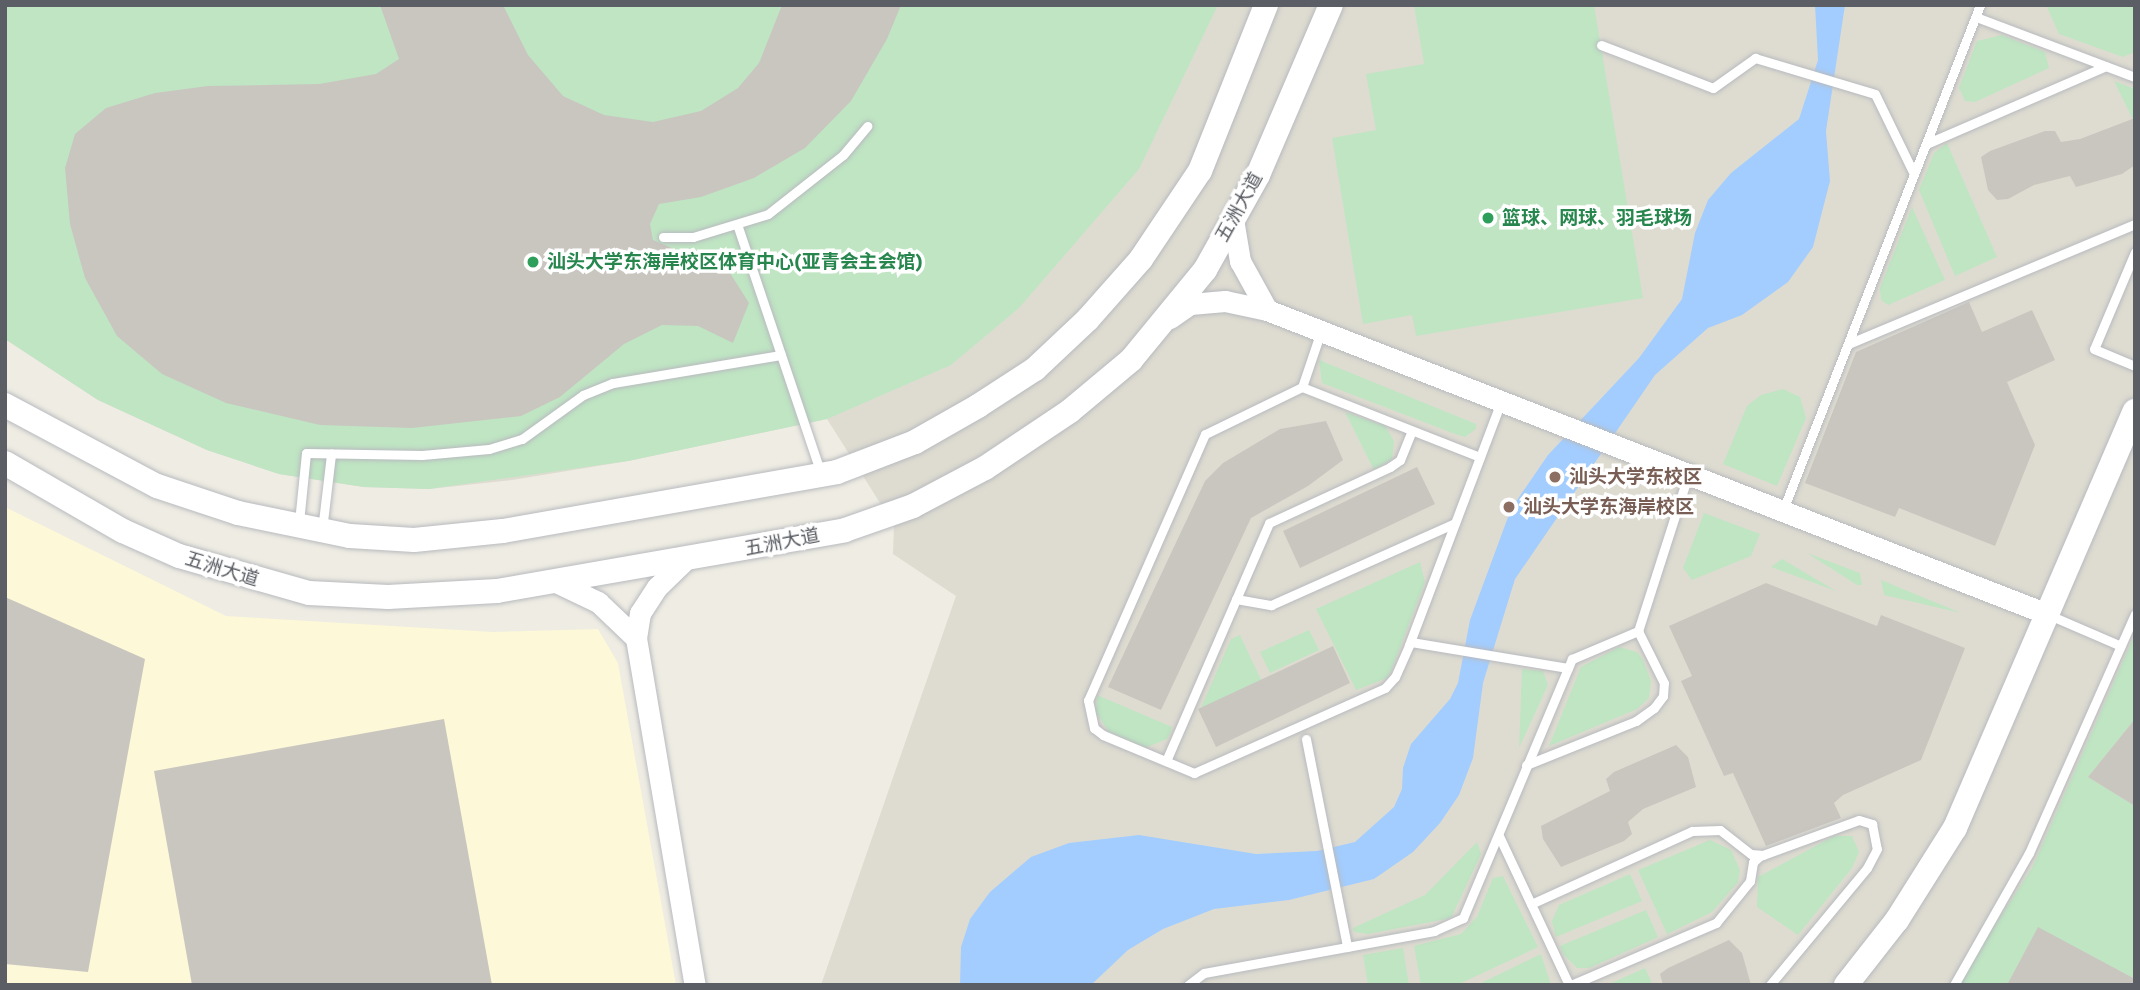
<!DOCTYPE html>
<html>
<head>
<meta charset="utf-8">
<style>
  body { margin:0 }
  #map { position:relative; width:2140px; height:990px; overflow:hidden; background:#eeece3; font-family:"Work Sans","Noto Sans SC",sans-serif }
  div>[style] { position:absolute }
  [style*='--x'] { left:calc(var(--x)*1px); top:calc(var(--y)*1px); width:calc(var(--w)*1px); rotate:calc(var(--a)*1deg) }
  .commercial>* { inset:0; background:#fdf8d8 }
  .education>* { inset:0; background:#dedcd1 }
  .green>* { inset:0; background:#bfe5c3 }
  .water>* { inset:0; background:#a3cdfe }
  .building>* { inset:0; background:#c9c6c0 }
  .roads { filter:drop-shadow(0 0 2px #b8babf) drop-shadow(0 0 2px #b8babf) }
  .service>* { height:9px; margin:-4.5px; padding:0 4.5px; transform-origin:4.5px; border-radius:4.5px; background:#fff }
  .tertiary>* { height:21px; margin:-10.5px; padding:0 10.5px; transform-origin:10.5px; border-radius:10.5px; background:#fff }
  .secondary>* { height:24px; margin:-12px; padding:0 12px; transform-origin:12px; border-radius:12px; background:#fff }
  .dots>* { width:19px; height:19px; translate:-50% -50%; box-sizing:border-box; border:4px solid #fff; border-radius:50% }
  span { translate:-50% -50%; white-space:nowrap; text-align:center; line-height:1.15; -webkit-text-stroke:7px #fff; paint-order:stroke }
  .street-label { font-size:19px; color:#5b5e64 }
  .leisure-label { font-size:19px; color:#27864d; font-weight:700 }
  .left { translate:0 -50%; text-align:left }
  .education-label { font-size:19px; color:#785e54; font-weight:700 }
  .frame { position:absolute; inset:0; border:7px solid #5b5e64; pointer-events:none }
</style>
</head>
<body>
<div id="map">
  <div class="commercial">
    <div style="clip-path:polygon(5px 507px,226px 616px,493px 632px,598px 629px,618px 663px,676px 985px,5px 985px)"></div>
  </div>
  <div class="education">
    <div style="clip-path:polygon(5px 5px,2135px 5px,2135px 985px,821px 985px,956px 596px,893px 554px,894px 525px,827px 419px,628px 461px,512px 480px,429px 489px,364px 487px,279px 474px,207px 450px,98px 400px,5px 339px)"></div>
  </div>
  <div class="green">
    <div style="clip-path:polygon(5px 5px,1218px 5px,1139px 169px,1019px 308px,951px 365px,827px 419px,628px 461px,429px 489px,364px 487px,279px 474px,207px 450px,98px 400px,5px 339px)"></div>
    <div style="clip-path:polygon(1414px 5px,1594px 5px,1643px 298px,1416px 336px,1412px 315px,1363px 324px,1332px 138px,1376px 130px,1366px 74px,1424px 64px)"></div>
    <div style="clip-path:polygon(2046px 5px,2135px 5px,2135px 52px,2123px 57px,2059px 34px)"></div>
    <div style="clip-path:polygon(2002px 35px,2045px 52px,2049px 68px,1975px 102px,1965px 101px,1959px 88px,1977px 41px)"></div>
    <div style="clip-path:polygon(2114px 81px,2135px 89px,2135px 124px)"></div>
    <div style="clip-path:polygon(1947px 143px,1997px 257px,1955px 276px,1919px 190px,1934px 153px)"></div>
    <div style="clip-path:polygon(1912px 207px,1945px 280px,1888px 305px,1881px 300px,1880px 288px)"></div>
    <div style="clip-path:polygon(1319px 360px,1476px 424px,1476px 429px,1465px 437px,1455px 434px,1322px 383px)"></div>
    <div style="clip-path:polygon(1783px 389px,1800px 397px,1806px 418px,1777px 486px,1723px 464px,1747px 406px,1761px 395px)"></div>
    <div style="clip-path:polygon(1345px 412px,1385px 426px,1394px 441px,1392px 459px,1374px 470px)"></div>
    <div style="clip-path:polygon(1704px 513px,1760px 534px,1751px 556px,1692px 580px,1683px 568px)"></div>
    <div style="clip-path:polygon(1807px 553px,1860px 573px,1862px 585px,1857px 585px)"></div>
    <div style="clip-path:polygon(1782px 559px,1836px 591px,1771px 567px)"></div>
    <div style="clip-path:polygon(1420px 562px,1425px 582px,1391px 671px,1387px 678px,1356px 690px,1316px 609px)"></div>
    <div style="clip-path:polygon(1881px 580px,1961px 613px,1884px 595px)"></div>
    <div style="clip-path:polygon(1309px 630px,1319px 650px,1270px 673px,1260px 652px)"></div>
    <div style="clip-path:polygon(2135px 634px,2135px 719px,2088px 777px,2135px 806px,2135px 979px,2038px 928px,2007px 985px,1956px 985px,2032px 868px)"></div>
    <div style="clip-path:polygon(1240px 635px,1261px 680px,1201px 708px,1231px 639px)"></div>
    <div style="clip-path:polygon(1619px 647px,1637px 652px,1643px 660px,1651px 681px,1649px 698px,1637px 709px,1549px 746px,1581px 667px)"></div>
    <div style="clip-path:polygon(1522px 669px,1543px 671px,1548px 685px,1519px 748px)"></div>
    <div style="clip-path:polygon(1097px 695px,1172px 727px,1171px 732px,1167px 739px,1145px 748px,1109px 732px,1096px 712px)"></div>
    <div style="clip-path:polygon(1834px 836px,1852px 836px,1859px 852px,1852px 868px,1798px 935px,1757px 907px,1758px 877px)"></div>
    <div style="clip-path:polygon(1710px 840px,1731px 850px,1740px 870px,1738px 882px,1712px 912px,1667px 934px,1638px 870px)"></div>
    <div style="clip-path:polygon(1477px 842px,1481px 854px,1451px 918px,1368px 934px,1354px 932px,1353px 928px,1425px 895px)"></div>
    <div style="clip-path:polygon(1630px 874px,1642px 901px,1556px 937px,1552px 921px,1559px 905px)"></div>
    <div style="clip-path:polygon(1503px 876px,1538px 947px,1457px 985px,1421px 985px,1414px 946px,1461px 934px,1477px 917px,1493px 878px)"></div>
    <div style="clip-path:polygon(1646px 910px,1658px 937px,1589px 968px,1577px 968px,1563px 954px,1560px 946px)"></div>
    <div style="clip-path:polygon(1403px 948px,1409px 985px,1368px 985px,1363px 955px)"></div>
    <div style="clip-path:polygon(1541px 954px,1551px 985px,1477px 985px)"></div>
    <div style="clip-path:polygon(1645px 968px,1652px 983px,1607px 985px)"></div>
  </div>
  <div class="water">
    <div style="clip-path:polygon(1815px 5px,1845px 5px,1826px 131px,1830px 181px,1813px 247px,1788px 282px,1742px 315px,1708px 328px,1655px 375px,1515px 579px,1483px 683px,1473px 758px,1459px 795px,1440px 823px,1413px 852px,1374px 879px,1289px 900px,1214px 909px,1163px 929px,1128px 950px,1091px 985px,960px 985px,961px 947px,970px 919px,990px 892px,1031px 857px,1069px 843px,1139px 835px,1256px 854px,1317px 851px,1355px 842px,1394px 807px,1402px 789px,1403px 768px,1411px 744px,1450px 699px,1458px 683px,1470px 620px,1511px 509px,1548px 455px,1639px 358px,1682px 299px,1695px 233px,1708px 200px,1731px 173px,1799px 119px,1818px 60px)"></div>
  </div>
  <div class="building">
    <div style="clip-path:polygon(380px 5px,503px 5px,528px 55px,563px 96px,604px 115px,653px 122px,701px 111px,738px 88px,759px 63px,782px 5px,901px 5px,887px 39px,851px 101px,805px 148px,754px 178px,701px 197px,659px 204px,650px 224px,653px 240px,730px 273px,749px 303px,733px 343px,698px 326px,662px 325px,624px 344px,560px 397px,521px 416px,412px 428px,320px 425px,226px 403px,162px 374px,117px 336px,85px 278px,70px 224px,65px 168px,75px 134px,106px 108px,155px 93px,208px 86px,319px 84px,376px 74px,399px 59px)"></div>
    <div style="clip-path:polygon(2135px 118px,2135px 165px,2122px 174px,2076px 187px,2070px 176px,2034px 185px,2008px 199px,1997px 200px,1988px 190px,1981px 157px,1990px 151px,2045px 131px,2055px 131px,2061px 142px,2080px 139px)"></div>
    <div style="clip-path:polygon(1969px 302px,1982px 332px,2032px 310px,2055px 360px,2007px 382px,2035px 445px,1995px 546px,1899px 508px,1895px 517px,1805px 483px,1856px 352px)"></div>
    <div style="clip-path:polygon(1326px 421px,1343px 460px,1308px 486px,1251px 518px,1161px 710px,1108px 687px,1205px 481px,1223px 463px,1280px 429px)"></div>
    <div style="clip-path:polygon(1417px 467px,1435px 504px,1300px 568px,1283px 531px)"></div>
    <div style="clip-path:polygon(1766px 583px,1877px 626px,1881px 615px,1965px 648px,1921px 760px,1843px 795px,1834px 803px,1841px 818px,1766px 846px,1733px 773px,1724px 776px,1681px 681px,1692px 676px,1669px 626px)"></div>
    <div style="clip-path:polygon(5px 597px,145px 659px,88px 972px,5px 964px)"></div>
    <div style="clip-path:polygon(1333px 646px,1350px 683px,1216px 747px,1198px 709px)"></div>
    <div style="clip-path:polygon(444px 719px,492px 985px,192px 985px,154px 771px)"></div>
    <div style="clip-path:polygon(2135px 719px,2135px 806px,2088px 777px)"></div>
    <div style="clip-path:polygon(1676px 745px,1688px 757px,1696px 787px,1643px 809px,1628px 822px,1632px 834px,1624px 841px,1561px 867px,1543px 839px,1541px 826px,1610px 791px,1606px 779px,1614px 772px)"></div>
    <div style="clip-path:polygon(2038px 927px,2135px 979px,2135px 985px,2007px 985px)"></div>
    <div style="clip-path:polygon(1729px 940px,1742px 953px,1751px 985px,1663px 985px,1660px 974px,1668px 968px)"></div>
  </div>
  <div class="roads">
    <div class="service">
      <div style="--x:1976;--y:17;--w:170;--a:20.7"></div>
      <div style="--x:1601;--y:45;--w:120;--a:21"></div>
      <div style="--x:1713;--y:88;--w:52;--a:-35.5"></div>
      <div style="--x:1755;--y:58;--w:125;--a:16.7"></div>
      <div style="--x:1875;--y:94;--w:89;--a:64"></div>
      <div style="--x:1926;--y:144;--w:196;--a:-23.4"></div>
      <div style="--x:738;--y:227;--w:261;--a:71.4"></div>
      <div style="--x:663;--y:237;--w:30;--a:0"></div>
      <div style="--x:693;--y:237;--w:78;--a:-17"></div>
      <div style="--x:768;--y:214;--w:95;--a:-38.2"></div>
      <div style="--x:843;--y:155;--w:38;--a:-50"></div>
      <div style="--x:2135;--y:252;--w:105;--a:112.9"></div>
      <div style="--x:2094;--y:349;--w:44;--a:22.5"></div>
      <div style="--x:1321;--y:331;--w:59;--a:108.7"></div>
      <div style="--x:1302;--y:387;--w:108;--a:154.1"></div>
      <div style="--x:1205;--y:434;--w:291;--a:113.7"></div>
      <div style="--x:1088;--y:700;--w:29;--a:78"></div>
      <div style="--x:1094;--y:728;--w:11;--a:38"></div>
      <div style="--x:1103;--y:735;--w:99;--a:22.7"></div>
      <div style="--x:1194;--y:773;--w:209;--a:-24"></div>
      <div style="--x:1385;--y:688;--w:15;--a:-48"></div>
      <div style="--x:1395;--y:677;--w:35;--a:-66"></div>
      <div style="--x:1409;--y:645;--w:260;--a:-69.3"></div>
      <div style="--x:1848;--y:344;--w:311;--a:-22.7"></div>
      <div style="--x:1302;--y:387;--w:191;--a:21.5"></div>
      <div style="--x:1783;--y:510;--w:542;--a:-68.69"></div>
      <div style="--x:299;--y:522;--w:69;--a:-84.2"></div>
      <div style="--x:306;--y:453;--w:116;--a:1"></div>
      <div style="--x:422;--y:455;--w:67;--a:-5.1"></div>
      <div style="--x:489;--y:449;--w:34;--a:-17"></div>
      <div style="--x:522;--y:439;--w:75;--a:-35.8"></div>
      <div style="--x:583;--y:395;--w:32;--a:-22"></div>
      <div style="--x:613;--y:383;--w:170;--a:-9.5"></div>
      <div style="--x:322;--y:530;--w:77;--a:-83.2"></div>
      <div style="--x:1236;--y:599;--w:36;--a:10"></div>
      <div style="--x:1271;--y:605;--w:201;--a:-24"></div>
      <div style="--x:2049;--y:615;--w:78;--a:23.3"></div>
      <div style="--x:1411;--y:642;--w:159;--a:9.4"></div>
      <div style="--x:1306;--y:739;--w:212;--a:78.8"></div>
      <div style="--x:1166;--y:761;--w:259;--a:-66.6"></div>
      <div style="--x:1269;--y:523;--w:133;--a:-24.8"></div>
      <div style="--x:1390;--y:467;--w:12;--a:-35"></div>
      <div style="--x:1400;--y:460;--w:31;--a:-68"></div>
      <div style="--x:1526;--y:765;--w:118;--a:-21.8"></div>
      <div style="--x:1636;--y:721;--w:22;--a:-36"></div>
      <div style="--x:1654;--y:708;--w:15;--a:-53"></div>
      <div style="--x:1663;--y:696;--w:13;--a:-86"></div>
      <div style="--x:1664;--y:683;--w:58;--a:-116.6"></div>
      <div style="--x:1499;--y:836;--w:165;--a:64.8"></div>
      <div style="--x:1531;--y:904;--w:177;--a:-24.4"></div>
      <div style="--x:1692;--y:831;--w:28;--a:-2"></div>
      <div style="--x:1720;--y:830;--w:39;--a:38"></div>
      <div style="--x:1751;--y:854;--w:12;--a:5"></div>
      <div style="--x:1188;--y:985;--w:20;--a:-37"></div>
      <div style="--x:1204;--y:973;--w:234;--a:-10.3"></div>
      <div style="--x:1434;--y:931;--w:32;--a:-24"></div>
      <div style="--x:1463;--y:918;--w:281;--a:-67.2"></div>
      <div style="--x:1572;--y:659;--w:72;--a:-23"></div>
      <div style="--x:1638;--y:631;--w:164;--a:-72.2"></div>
      <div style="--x:1571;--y:985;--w:158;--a:-23.2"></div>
      <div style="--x:1716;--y:923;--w:54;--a:-51"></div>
      <div style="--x:1750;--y:881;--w:19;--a:-81"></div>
      <div style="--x:1753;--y:862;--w:9;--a:-41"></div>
      <div style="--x:1760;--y:856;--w:105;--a:-20"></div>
      <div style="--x:1859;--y:820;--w:14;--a:17"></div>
      <div style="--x:1872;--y:824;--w:25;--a:79"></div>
      <div style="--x:1877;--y:849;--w:21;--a:118"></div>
      <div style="--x:1867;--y:868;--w:152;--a:129.7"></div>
      <div style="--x:1954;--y:985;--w:152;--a:-60.4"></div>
      <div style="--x:2029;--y:853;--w:261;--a:-66.1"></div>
    </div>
    <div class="tertiary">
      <div style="--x:1233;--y:219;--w:43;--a:80.5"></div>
      <div style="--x:1240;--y:261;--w:56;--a:61.1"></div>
      <div style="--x:1170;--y:318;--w:24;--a:-35"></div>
      <div style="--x:1190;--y:304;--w:35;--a:-5"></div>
      <div style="--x:1225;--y:301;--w:43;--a:12.1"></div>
      <div style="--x:1267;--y:310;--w:837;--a:21.29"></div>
      <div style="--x:684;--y:561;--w:37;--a:136"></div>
      <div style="--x:657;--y:587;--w:31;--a:123"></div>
      <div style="--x:640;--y:613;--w:25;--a:99"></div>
      <div style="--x:636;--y:638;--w:352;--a:80.4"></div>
      <div style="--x:556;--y:582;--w:47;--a:25.5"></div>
      <div style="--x:598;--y:602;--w:52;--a:43.5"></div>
    </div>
    <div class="secondary">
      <div style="--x:5;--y:405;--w:172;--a:28.1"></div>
      <div style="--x:157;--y:486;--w:85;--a:18.4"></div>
      <div style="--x:238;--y:513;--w:114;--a:11.6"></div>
      <div style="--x:350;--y:536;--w:64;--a:3.6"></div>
      <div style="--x:414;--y:540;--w:89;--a:-5.8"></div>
      <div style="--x:503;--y:531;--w:339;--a:-10"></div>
      <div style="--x:837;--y:472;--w:84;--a:-21"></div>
      <div style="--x:915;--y:442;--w:73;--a:-29.7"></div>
      <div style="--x:978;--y:406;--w:68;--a:-33"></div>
      <div style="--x:1035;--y:369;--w:73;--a:-43.3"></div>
      <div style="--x:1088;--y:319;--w:80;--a:-48.5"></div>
      <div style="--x:1141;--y:259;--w:106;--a:-56.2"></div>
      <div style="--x:1200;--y:171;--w:179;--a:-68.3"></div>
      <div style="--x:5;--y:463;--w:136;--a:30"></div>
      <div style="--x:123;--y:531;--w:61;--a:24.1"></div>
      <div style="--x:179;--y:556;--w:135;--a:15.9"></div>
      <div style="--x:309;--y:593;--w:79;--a:2.9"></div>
      <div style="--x:388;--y:597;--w:109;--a:-3.2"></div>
      <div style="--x:497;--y:591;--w:353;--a:-9.9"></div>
      <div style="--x:845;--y:530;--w:72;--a:-19.4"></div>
      <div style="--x:913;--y:506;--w:81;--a:-27.8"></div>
      <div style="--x:985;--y:468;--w:102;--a:-33.8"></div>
      <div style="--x:1070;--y:411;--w:80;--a:-39.9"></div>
      <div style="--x:1131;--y:360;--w:117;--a:-50.6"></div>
      <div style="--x:1205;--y:270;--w:109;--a:-60.8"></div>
      <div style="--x:1258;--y:175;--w:185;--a:-66.8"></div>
      <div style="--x:1846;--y:985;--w:83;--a:-51.9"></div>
      <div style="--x:1897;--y:920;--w:109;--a:-57.8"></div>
      <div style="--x:1955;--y:828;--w:454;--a:-66.7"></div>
    </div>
  </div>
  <div class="dots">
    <div style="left:1488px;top:218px;background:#2e9e5b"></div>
    <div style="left:533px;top:262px;background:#2e9e5b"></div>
    <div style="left:1555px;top:477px;background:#8d6e63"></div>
    <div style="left:1509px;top:507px;background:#8d6e63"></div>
  </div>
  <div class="street-label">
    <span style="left:1239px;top:207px;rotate:-61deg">五洲大道</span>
    <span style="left:782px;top:542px;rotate:-11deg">五洲大道</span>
    <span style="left:222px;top:569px;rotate:17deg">五洲大道</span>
  </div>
  <div class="leisure-label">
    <span class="left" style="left:1502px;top:218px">篮球、网球、羽毛球场</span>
    <span class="left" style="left:547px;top:262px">汕头大学东海岸校区体育中心(亚青会主会馆)</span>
  </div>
  <div class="education-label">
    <span class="left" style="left:1569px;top:477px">汕头大学东校区</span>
    <span class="left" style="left:1523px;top:507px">汕头大学东海岸校区</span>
  </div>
  <div class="frame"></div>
</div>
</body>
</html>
